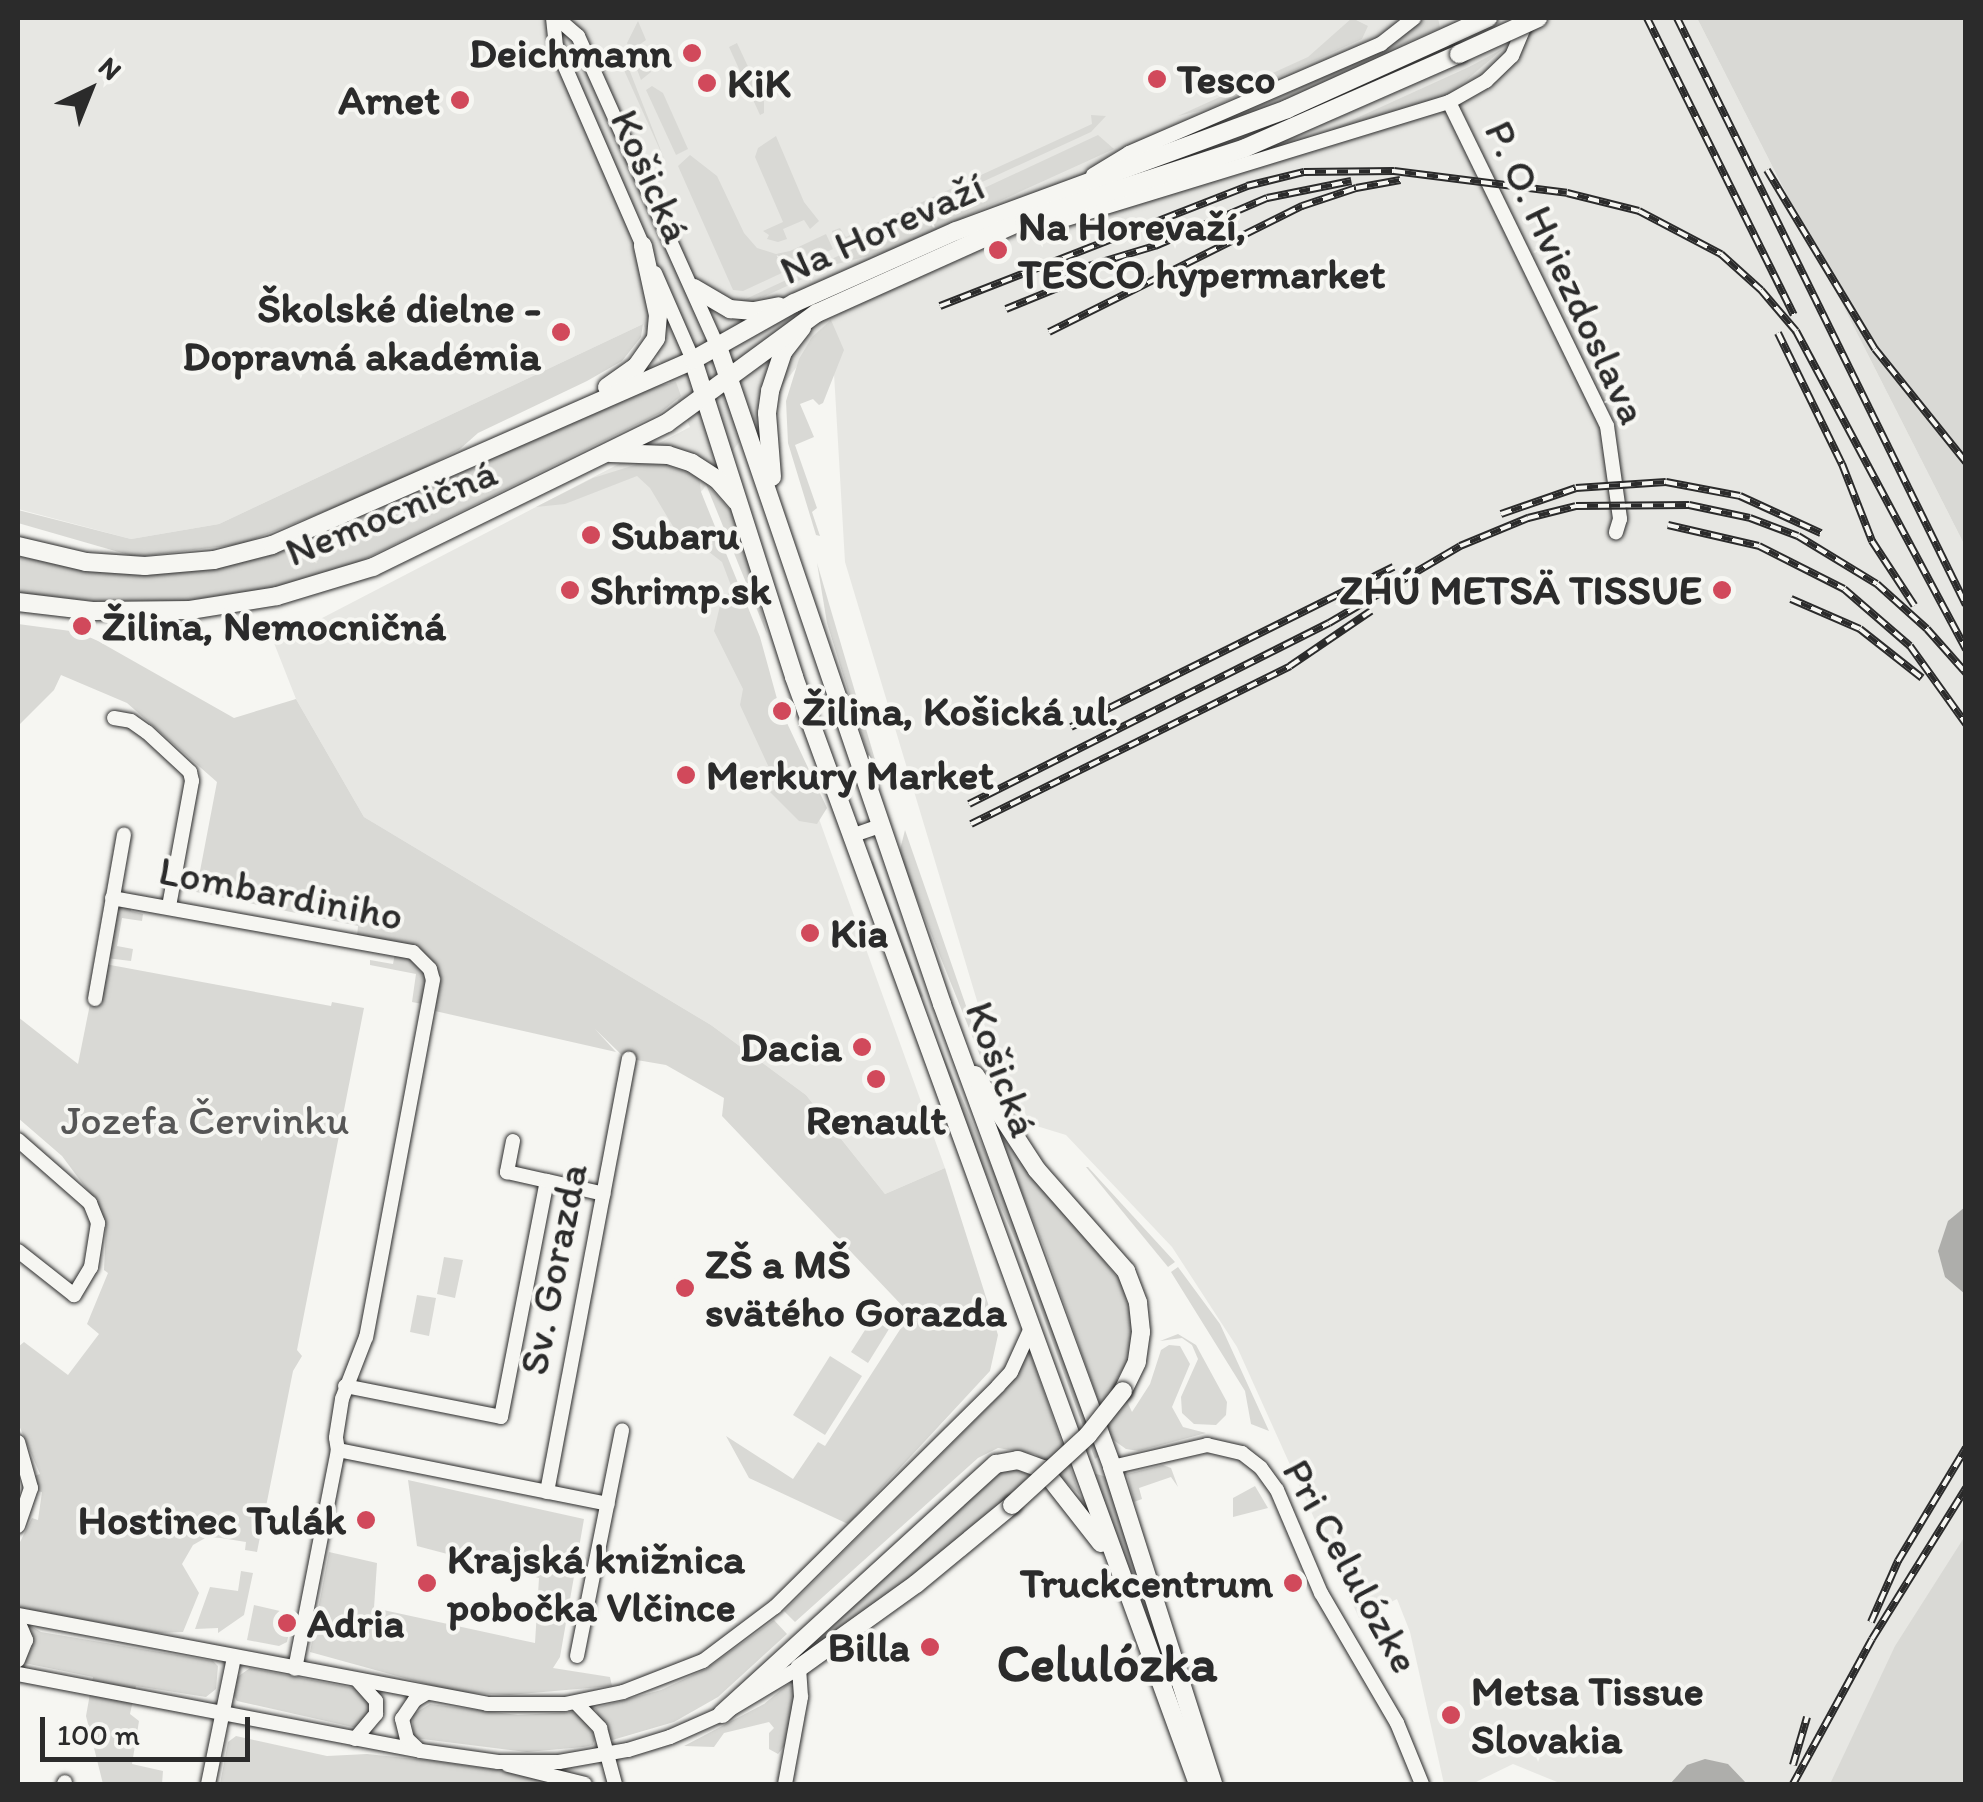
<!DOCTYPE html>
<html>
<head>
<meta charset="utf-8">
<style>
  body { margin:0 }
  #map { position:relative; width:1983px; height:1802px; overflow:hidden; background:#f6f6f2; font-family:Itim,sans-serif }
  div>[style] { position:absolute }
  [style*='--x'] { left:calc(var(--x)*1px); top:calc(var(--y)*1px); width:calc(var(--w)*1px); rotate:calc(var(--a)*1deg) }
  .built>* { inset:0; background:#e7e7e3 }
  .green>* { inset:0; background:#d9d9d5 }
  .water>* { inset:0; background:#aeaeab }
  .roads { filter:drop-shadow(0 0 2px #2b2b2b) drop-shadow(0 0 2px #2b2b2b) }
  .minor>* { height:14px; margin:-7px; padding:0 7px; transform-origin:7px; border-radius:7px; background:#f6f6f2 }
  .major>* { height:18px; margin:-9px; padding:0 9px; transform-origin:9px; border-radius:9px; background:#f6f6f2 }
  .rail>* { height:8px; margin-top:-4px; transform-origin:0; background:repeating-linear-gradient(90deg,#f6f6f2 0 11px,#2b2b2b 0 22px); box-sizing:border-box; border-block:2px solid #2b2b2b }
  .bridges { filter:drop-shadow(0 0 2px #2b2b2b) drop-shadow(0 0 2px #2b2b2b) }
  .major-bridge>* { height:18px; margin:-9px; padding:0 9px; transform-origin:9px; border-radius:9px; background:#f6f6f2 }
  .dots>* { width:28px; height:28px; translate:-50% -50%; box-sizing:border-box; border:5px solid #f6f6f2; border-radius:50% }
  span { translate:-50% -50%; white-space:nowrap; text-align:center; line-height:1.15; -webkit-text-stroke:8px #f6f6f2; paint-order:stroke }
  .poi-label { font-size:42px; color:#2b2b2b; font-weight:700 }
  .right { translate:-100% -50%; text-align:right }
  .left { translate:0 -50%; text-align:left }
  .street-label { font-size:42px; color:#2b2b2b }
  .park-label { font-size:42px; color:#565656 }
  .district-label { font-size:52px; color:#2b2b2b; font-weight:700 }
  .frame { position:absolute; inset:0; border:20px solid #2b2b2b; pointer-events:none }
  .north { position:absolute; left:40px; top:40px; width:100px; height:100px; -webkit-text-stroke:8px #f6f6f2; paint-order:stroke; rotate:43deg; font-size:28px; font-weight:700; line-height:40px; text-align:center; color:#2b2b2b }
  .north::after { content:''; display:block; margin:auto; width:35px; height:45px; background:#2b2b2b; clip-path:polygon(50% 0,100% 100%,50% 72%,0 100%) }
  .scale { position:absolute; left:40px; top:1717px; width:210px; height:45px; box-sizing:border-box; border:5px solid #2b2b2b; border-top:0; padding-left:12px; font-size:30px; line-height:35px; white-space:nowrap; color:#2b2b2b; -webkit-text-stroke:8px #f6f6f2; paint-order:stroke }
</style>
</head>
<body>
<div id="map">
  <div class="built">
    <div style="clip-path:polygon(21px 18px,1697px 18px,1965px 546px,1965px 1547px,1831px 1784px,1562px 1784px,1513px 1764px,1472px 1784px,1444px 1784px,1410px 1632px,1397px 1599px,1359px 1618px,1237px 1347px,1172px 1247px,1066px 1135px,1030px 1124px,984px 1024px,845px 562px,831px 322px,701px 492px,945px 1168px,885px 1194px,806px 1095px,711px 1025px,364px 817px,296px 699px,274px 643px,690px 427px,643px 324px,219px 524px,131px 539px,18px 509px,18px 19px)"></div>
  </div>
  <div class="green">
    <div style="clip-path:polygon(1352px 18px,1368px 26px,1362px 39px,1211px 108px,1178px 116px,1308px 57px)"></div>
    <div style="clip-path:polygon(1425px 18px,1438px 18px,1440px 28px,1234px 118px,1389px 47px)"></div>
    <div style="clip-path:polygon(1697px 18px,1965px 18px,1965px 546px)"></div>
    <div style="clip-path:polygon(638px 21px,646px 40px,639px 45px,651px 72px,641px 80px,627px 43px)"></div>
    <div style="clip-path:polygon(737px 43px,764px 101px,764px 113px,760px 115px,729px 47px)"></div>
    <div style="clip-path:polygon(1453px 43px,1455px 46px,1244px 139px,1128px 177px,1291px 116px)"></div>
    <div style="clip-path:polygon(616px 46px,620px 46px,665px 161px,619px 59px)"></div>
    <div style="clip-path:polygon(1504px 48px,1445px 98px,1315px 137px,1469px 67px)"></div>
    <div style="clip-path:polygon(652px 86px,663px 93px,688px 149px,676px 155px,646px 90px)"></div>
    <div style="clip-path:polygon(1091px 115px,1106px 116px,1091px 132px,843px 246px,833px 237px,832px 231px,840px 228px,846px 237px,1092px 124px)"></div>
    <div style="clip-path:polygon(1098px 135px,1114px 149px,892px 250px,833px 265px,750px 303px,737px 303px)"></div>
    <div style="clip-path:polygon(776px 136px,804px 202px,819px 221px,810px 229px,804px 220px,783px 229px,787px 239px,778px 242px,767px 239px,769px 235px,763px 231px,783px 222px,755px 157px,758px 148px)"></div>
    <div style="clip-path:polygon(690px 155px,717px 176px,744px 233px,757px 248px,776px 254px,790px 251px,826px 234px,833px 249px,743px 291px,733px 290px,678px 166px)"></div>
    <div style="clip-path:polygon(831px 320px,844px 350px,823px 403px,819px 405px,813px 399px,800px 404px,814px 437px,795px 445px,817px 508px,812px 512px,820px 536px,816px 535px,788px 443px,786px 401px,799px 359px,812px 337px)"></div>
    <div style="clip-path:polygon(643px 324px,641px 337px,622px 361px,587px 381px,478px 433px,460px 449px,394px 484px,242px 544px,136px 557px,18px 523px,18px 510px,131px 539px,219px 524px)"></div>
    <div style="clip-path:polygon(676px 382px,681px 396px,660px 413px,347px 568px,280px 587px,177px 602px,102px 602px,18px 593px,18px 556px,73px 568px,141px 575px,216px 568px,268px 556px,644px 389px)"></div>
    <div style="clip-path:polygon(638px 464px,666px 465px,699px 477px,701px 492px,760px 637px,779px 706px,827px 808px,817px 824px,799px 821px,770px 792px,778px 787px,740px 705px,743px 689px,714px 631px,722px 597px,733px 591px,722px 562px,695px 541px,682px 546px,671px 540px,664px 533px,674px 528px,650px 488px,637px 476px,565px 504px,536px 507px,593px 478px)"></div>
    <div style="clip-path:polygon(705px 482px,732px 512px,749px 557px,767px 634px)"></div>
    <div style="clip-path:polygon(817px 563px,879px 773px,876px 781px,827px 623px)"></div>
    <div style="clip-path:polygon(18px 624px,78px 632px,98px 641px,234px 718px,296px 699px,364px 817px,711px 1025px,806px 1095px,885px 1194px,945px 1168px,998px 1335px,990px 1371px,848px 1524px,749px 1478px,726px 1436px,793px 1479px,818px 1442px,825px 1446px,910px 1314px,722px 1116px,724px 1098px,666px 1065px,625px 1058px,595px 1029px,616px 1052px,435px 1011px,438px 978px,428px 960px,357px 937px,358px 926px,196px 892px,217px 782px,127px 703px,61px 675px,54px 690px,18px 726px)"></div>
    <div style="clip-path:polygon(905px 830px,973px 1026px,1020px 1130px,993px 1088px,899px 854px)"></div>
    <div style="clip-path:polygon(873px 861px,923px 996px,920px 999px,870px 865px)"></div>
    <div style="clip-path:polygon(131px 904px,131px 911px,143px 914px,142px 921px,122px 918px,117px 946px,133px 949px,131px 961px,106px 958px,119px 905px)"></div>
    <div style="clip-path:polygon(395px 953px,410px 958px,426px 976px,428px 988px,422px 1004px,412px 1002px,416px 974px,370px 965px,370px 960px,393px 964px)"></div>
    <div style="clip-path:polygon(105px 964px,331px 1006px,332px 1002px,364px 1008px,297px 1350px,302px 1356px,293px 1371px,257px 1552px,245px 1550px,246px 1542px,221px 1538px,207px 1537px,193px 1545px,182px 1564px,199px 1593px,183px 1632px,158px 1633px,18px 1608px,18px 1546px,32px 1518px,38px 1520px,42px 1492px,37px 1491px,34px 1476px,40px 1474px,18px 1423px,18px 1347px,24px 1342px,68px 1375px,99px 1334px,87px 1324px,108px 1273px,104px 1270px,106px 1225px,94px 1199px,62px 1156px,18px 1118px,18px 1017px,78px 1064px,91px 999px)"></div>
    <div style="clip-path:polygon(930px 1025px,1021px 1234px,1099px 1456px,1095px 1459px,1016px 1241px,955px 1105px)"></div>
    <div style="clip-path:polygon(996px 1129px,1122px 1283px,1133px 1324px,1129px 1359px,1117px 1379px,1132px 1412px,1150px 1384px,1161px 1350px,1169px 1345px,1180px 1346px,1190px 1364px,1172px 1407px,1183px 1427px,1206px 1433px,1139px 1451px,1126px 1449px,1112px 1439px,1044px 1247px)"></div>
    <div style="clip-path:polygon(1086px 1167px,1088px 1167px,1175px 1262px,1168px 1267px)"></div>
    <div style="clip-path:polygon(444px 1257px,463px 1260px,455px 1298px,437px 1294px)"></div>
    <div style="clip-path:polygon(1178px 1267px,1220px 1324px,1269px 1431px,1251px 1424px,1245px 1391px,1171px 1272px)"></div>
    <div style="clip-path:polygon(417px 1295px,436px 1298px,429px 1336px,410px 1332px)"></div>
    <div style="clip-path:polygon(872px 1319px,889px 1329px,868px 1363px,851px 1352px)"></div>
    <div style="clip-path:polygon(1178px 1334px,1196px 1345px,1227px 1402px,1226px 1415px,1216px 1425px,1194px 1424px,1182px 1413px,1181px 1397px,1198px 1359px,1192px 1345px,1182px 1338px,1160px 1341px)"></div>
    <div style="clip-path:polygon(1030px 1352px,1080px 1495px,1035px 1454px,998px 1448px,978px 1458px,795px 1622px,784px 1611px,1005px 1390px)"></div>
    <div style="clip-path:polygon(830px 1356px,862px 1376px,825px 1435px,793px 1415px)"></div>
    <div style="clip-path:polygon(1163px 1465px,1171px 1468px,1178px 1487px,1171px 1477px,1139px 1488px,1142px 1499px,1134px 1502px,1127px 1474px)"></div>
    <div style="clip-path:polygon(1014px 1468px,1030px 1475px,1006px 1499px,913px 1575px,816px 1645px,810px 1639px,993px 1471px)"></div>
    <div style="clip-path:polygon(1089px 1472px,1107px 1477px,1162px 1654px,1160px 1653px)"></div>
    <div style="clip-path:polygon(408px 1480px,584px 1519px,560px 1657px,553px 1668px,610px 1677px,612px 1686px,509px 1695px,455px 1692px,310px 1652px,329px 1552px,377px 1563px,374px 1608px,535px 1643px,539px 1578px,417px 1546px)"></div>
    <div style="clip-path:polygon(1255px 1486px,1268px 1508px,1233px 1517px,1233px 1498px)"></div>
    <div style="clip-path:polygon(1965px 1536px,1965px 1784px,1830px 1784px,1895px 1646px)"></div>
    <div style="clip-path:polygon(241px 1571px,253px 1573px,244px 1615px,218px 1633px,218px 1628px,195px 1629px,210px 1587px,238px 1591px)"></div>
    <div style="clip-path:polygon(254px 1605px,293px 1614px,287px 1642px,279px 1646px,247px 1640px)"></div>
    <div style="clip-path:polygon(774px 1620px,787px 1634px,718px 1697px,674px 1722px,609px 1741px,595px 1708px,661px 1690px,706px 1669px)"></div>
    <div style="clip-path:polygon(29px 1625px,41px 1632px,213px 1661px,218px 1666px,216px 1689px,206px 1697px,136px 1686px,130px 1714px,139px 1721px,132px 1764px,163px 1771px,162px 1784px,103px 1784px,86px 1716px,93px 1677px,24px 1663px,32px 1647px)"></div>
    <div style="clip-path:polygon(250px 1668px,358px 1689px,370px 1704px,368px 1716px,357px 1728px,237px 1701px,233px 1694px,236px 1678px)"></div>
    <div style="clip-path:polygon(788px 1684px,795px 1687px,794px 1698px,785px 1745px,778px 1754px,769px 1749px,769px 1733px,774px 1728px,769px 1722px,724px 1733px,714px 1747px,684px 1746px,764px 1704px)"></div>
    <div style="clip-path:polygon(430px 1704px,518px 1715px,572px 1712px,586px 1719px,595px 1738px,593px 1745px,583px 1747px,527px 1752px,414px 1738px,412px 1715px)"></div>
    <div style="clip-path:polygon(236px 1736px,327px 1756px,367px 1754px,425px 1760px,498px 1770px,557px 1784px,220px 1784px,228px 1742px)"></div>
  </div>
  <div class="water">
    <div style="clip-path:polygon(1965px 1207px,1966px 1207px,1965px 1294px,1945px 1277px,1938px 1251px,1948px 1221px)"></div>
    <div style="clip-path:polygon(1705px 1759px,1728px 1764px,1747px 1784px,1670px 1784px,1687px 1765px)"></div>
  </div>
  <div class="roads">
    <div class="minor">
      <div style="--x:553;--y:18;--w:28;--a:84"></div>
      <div style="--x:556;--y:46;--w:226;--a:66.5"></div>
      <div style="--x:557;--y:18;--w:28;--a:41"></div>
      <div style="--x:578;--y:36;--w:341;--a:65.8"></div>
      <div style="--x:1449;--y:102;--w:360;--a:64"></div>
      <div style="--x:1607;--y:426;--w:94;--a:82"></div>
      <div style="--x:1620;--y:519;--w:14;--a:107"></div>
      <div style="--x:1093;--y:175;--w:42;--a:-31.4"></div>
      <div style="--x:1129;--y:153;--w:275;--a:-23.4"></div>
      <div style="--x:1381;--y:44;--w:42;--a:-38.2"></div>
      <div style="--x:1040;--y:214;--w:24;--a:15"></div>
      <div style="--x:1063;--y:220;--w:404;--a:-17"></div>
      <div style="--x:1449;--y:102;--w:43;--a:-29.6"></div>
      <div style="--x:1486;--y:81;--w:36;--a:-44"></div>
      <div style="--x:1512;--y:56;--w:41;--a:-67.2"></div>
      <div style="--x:655;--y:273;--w:95;--a:66.4"></div>
      <div style="--x:114;--y:718;--w:17;--a:10"></div>
      <div style="--x:131;--y:721;--w:19;--a:35"></div>
      <div style="--x:147;--y:732;--w:59;--a:42.9"></div>
      <div style="--x:190;--y:772;--w:9;--a:77"></div>
      <div style="--x:192;--y:781;--w:127;--a:100.4"></div>
      <div style="--x:851;--y:836;--w:31;--a:-19"></div>
      <div style="--x:112;--y:898;--w:306;--a:10.2"></div>
      <div style="--x:413;--y:952;--w:24;--a:45"></div>
      <div style="--x:430;--y:969;--w:11;--a:75"></div>
      <div style="--x:433;--y:980;--w:363;--a:100.6"></div>
      <div style="--x:366;--y:1337;--w:66;--a:111.2"></div>
      <div style="--x:342;--y:1399;--w:39;--a:99"></div>
      <div style="--x:336;--y:1438;--w:12;--a:81"></div>
      <div style="--x:338;--y:1450;--w:223;--a:101.1"></div>
      <div style="--x:95;--y:999;--w:167;--a:-80"></div>
      <div style="--x:18;--y:1140;--w:96;--a:41.2"></div>
      <div style="--x:90;--y:1203;--w:22;--a:68"></div>
      <div style="--x:98;--y:1223;--w:45;--a:99"></div>
      <div style="--x:91;--y:1267;--w:33;--a:121"></div>
      <div style="--x:74;--y:1295;--w:71;--a:-141.8"></div>
      <div style="--x:513;--y:1141;--w:32;--a:101"></div>
      <div style="--x:507;--y:1172;--w:41;--a:12.7"></div>
      <div style="--x:345;--y:1386;--w:159;--a:11.2"></div>
      <div style="--x:501;--y:1417;--w:240;--a:-79"></div>
      <div style="--x:547;--y:1181;--w:58;--a:12.8"></div>
      <div style="--x:18;--y:1442;--w:48;--a:74.2"></div>
      <div style="--x:31;--y:1488;--w:40;--a:108.9"></div>
      <div style="--x:338;--y:1450;--w:275;--a:11.3"></div>
      <div style="--x:1112;--y:1467;--w:98;--a:-13"></div>
      <div style="--x:1207;--y:1445;--w:36;--a:13"></div>
      <div style="--x:1242;--y:1453;--w:24;--a:38"></div>
      <div style="--x:1261;--y:1468;--w:27;--a:54"></div>
      <div style="--x:1277;--y:1490;--w:112;--a:66.9"></div>
      <div style="--x:1321;--y:1593;--w:151;--a:59.7"></div>
      <div style="--x:1397;--y:1723;--w:66;--a:67.7"></div>
      <div style="--x:547;--y:1492;--w:441;--a:-79.3"></div>
      <div style="--x:18;--y:1615;--w:477;--a:10.7"></div>
      <div style="--x:487;--y:1704;--w:78;--a:0"></div>
      <div style="--x:565;--y:1704;--w:59;--a:-11.7"></div>
      <div style="--x:623;--y:1692;--w:86;--a:-21.2"></div>
      <div style="--x:703;--y:1661;--w:90;--a:-36.9"></div>
      <div style="--x:775;--y:1607;--w:314;--a:-44.7"></div>
      <div style="--x:998;--y:1386;--w:19;--a:-47"></div>
      <div style="--x:1011;--y:1372;--w:48;--a:-65.6"></div>
      <div style="--x:18;--y:1621;--w:21;--a:67"></div>
      <div style="--x:26;--y:1640;--w:22;--a:112"></div>
      <div style="--x:577;--y:1656;--w:230;--a:-78.7"></div>
      <div style="--x:18;--y:1674;--w:410;--a:10.8"></div>
      <div style="--x:421;--y:1751;--w:78;--a:8.1"></div>
      <div style="--x:498;--y:1762;--w:61;--a:0"></div>
      <div style="--x:559;--y:1762;--w:70;--a:-9.9"></div>
      <div style="--x:628;--y:1750;--w:44;--a:-17.2"></div>
      <div style="--x:670;--y:1737;--w:57;--a:-23.9"></div>
      <div style="--x:722;--y:1714;--w:90;--a:-30.9"></div>
      <div style="--x:799;--y:1668;--w:29;--a:86"></div>
      <div style="--x:801;--y:1697;--w:88;--a:100.4"></div>
      <div style="--x:576;--y:1703;--w:35;--a:46"></div>
      <div style="--x:600;--y:1728;--w:58;--a:75"></div>
      <div style="--x:355;--y:1739;--w:33;--a:-50"></div>
      <div style="--x:376;--y:1714;--w:13;--a:-90"></div>
      <div style="--x:376;--y:1701;--w:27;--a:-132"></div>
      <div style="--x:420;--y:1751;--w:18;--a:-137"></div>
      <div style="--x:407;--y:1739;--w:21;--a:-104"></div>
      <div style="--x:402;--y:1719;--w:23;--a:-56"></div>
      <div style="--x:415;--y:1700;--w:12;--a:-31"></div>
      <div style="--x:508;--y:1765;--w:79;--a:13.9"></div>
      <div style="--x:64;--y:1784;--w:2;--a:-63"></div>
      <div style="--x:208;--y:1784;--w:130;--a:-78.4"></div>
    </div>
    <div class="major">
      <div style="--x:694;--y:288;--w:42;--a:30.3"></div>
      <div style="--x:730;--y:309;--w:24;--a:5"></div>
      <div style="--x:754;--y:311;--w:25;--a:-11"></div>
      <div style="--x:718;--y:347;--w:694;--a:71.17"></div>
      <div style="--x:942;--y:1004;--w:493;--a:69.8"></div>
      <div style="--x:1112;--y:1467;--w:333;--a:72.3"></div>
      <div style="--x:693;--y:360;--w:333;--a:72.3"></div>
      <div style="--x:794;--y:677;--w:1178;--a:69.95"></div>
      <div style="--x:607;--y:387;--w:35;--a:-35"></div>
      <div style="--x:636;--y:367;--w:35;--a:-55"></div>
      <div style="--x:656;--y:338;--w:23;--a:-85"></div>
      <div style="--x:658;--y:315;--w:71;--a:-102.3"></div>
      <div style="--x:610;--y:453;--w:58;--a:2"></div>
      <div style="--x:668;--y:455;--w:25;--a:18"></div>
      <div style="--x:692;--y:463;--w:30;--a:33"></div>
      <div style="--x:717;--y:479;--w:30;--a:49"></div>
      <div style="--x:772;--y:477;--w:64;--a:-94.5"></div>
      <div style="--x:767;--y:413;--w:22;--a:-82"></div>
      <div style="--x:770;--y:391;--w:41;--a:-71.6"></div>
      <div style="--x:783;--y:352;--w:31;--a:-52"></div>
      <div style="--x:18;--y:546;--w:70;--a:13.2"></div>
      <div style="--x:86;--y:562;--w:59;--a:3.9"></div>
      <div style="--x:145;--y:566;--w:69;--a:-5"></div>
      <div style="--x:214;--y:560;--w:60;--a:-14.5"></div>
      <div style="--x:272;--y:545;--w:460;--a:-23.7"></div>
      <div style="--x:693;--y:360;--w:116;--a:-29.4"></div>
      <div style="--x:794;--y:303;--w:177;--a:-24"></div>
      <div style="--x:956;--y:231;--w:353;--a:-20.2"></div>
      <div style="--x:1287;--y:109;--w:221;--a:-24.4"></div>
      <div style="--x:18;--y:602;--w:77;--a:6.8"></div>
      <div style="--x:94;--y:611;--w:96;--a:-0.6"></div>
      <div style="--x:190;--y:610;--w:88;--a:-9.1"></div>
      <div style="--x:277;--y:596;--w:100;--a:-16.8"></div>
      <div style="--x:373;--y:567;--w:327;--a:-26.1"></div>
      <div style="--x:667;--y:423;--w:186;--a:-36.3"></div>
      <div style="--x:817;--y:313;--w:227;--a:-24.2"></div>
      <div style="--x:1024;--y:220;--w:232;--a:-18"></div>
      <div style="--x:1245;--y:148;--w:234;--a:-23.7"></div>
      <div style="--x:975;--y:1075;--w:113;--a:56.9"></div>
      <div style="--x:1037;--y:1170;--w:135;--a:48.6"></div>
      <div style="--x:1126;--y:1271;--w:34;--a:69"></div>
      <div style="--x:1138;--y:1303;--w:29;--a:84"></div>
      <div style="--x:1141;--y:1332;--w:30;--a:98"></div>
      <div style="--x:1137;--y:1362;--w:32;--a:116"></div>
      <div style="--x:799;--y:1668;--w:144;--a:-35.7"></div>
      <div style="--x:916;--y:1584;--w:124;--a:-39.5"></div>
      <div style="--x:722;--y:1714;--w:371;--a:-42.4"></div>
      <div style="--x:996;--y:1464;--w:22;--a:-10"></div>
      <div style="--x:1018;--y:1460;--w:27;--a:20"></div>
      <div style="--x:1043;--y:1469;--w:94;--a:51.9"></div>
    </div>
  </div>
  <div class="rail">
    <div style="--x:1647;--y:18;--w:331;--a:63.7"></div>
    <div style="--x:1677;--y:18;--w:654;--a:63.79"></div>
    <div style="--x:1767;--y:170;--w:209;--a:58.9"></div>
    <div style="--x:1875;--y:349;--w:145;--a:51.2"></div>
    <div style="--x:1052;--y:277;--w:108;--a:-16.8"></div>
    <div style="--x:1155;--y:246;--w:122;--a:-23.2"></div>
    <div style="--x:1267;--y:198;--w:86;--a:-11.4"></div>
    <div style="--x:940;--y:306;--w:330;--a:-21.3"></div>
    <div style="--x:1247;--y:186;--w:59;--a:-13.8"></div>
    <div style="--x:1304;--y:172;--w:90;--a:-0.6"></div>
    <div style="--x:1394;--y:171;--w:174;--a:7.2"></div>
    <div style="--x:1567;--y:193;--w:74;--a:14"></div>
    <div style="--x:1639;--y:211;--w:93;--a:27.7"></div>
    <div style="--x:1721;--y:254;--w:54;--a:42"></div>
    <div style="--x:1761;--y:290;--w:54;--a:49.5"></div>
    <div style="--x:1796;--y:331;--w:361;--a:61.9"></div>
    <div style="--x:1006;--y:309;--w:74;--a:-22.1"></div>
    <div style="--x:1049;--y:332;--w:283;--a:-26.5"></div>
    <div style="--x:1302;--y:206;--w:57;--a:-18.4"></div>
    <div style="--x:1356;--y:188;--w:45;--a:-10.3"></div>
    <div style="--x:1778;--y:333;--w:146;--a:64"></div>
    <div style="--x:1842;--y:464;--w:83;--a:68.7"></div>
    <div style="--x:1872;--y:541;--w:77;--a:56.7"></div>
    <div style="--x:1501;--y:514;--w:79;--a:-19.1"></div>
    <div style="--x:1576;--y:488;--w:90;--a:-3.8"></div>
    <div style="--x:1666;--y:482;--w:75;--a:10.7"></div>
    <div style="--x:1740;--y:496;--w:89;--a:24.6"></div>
    <div style="--x:1668;--y:525;--w:93;--a:13"></div>
    <div style="--x:1759;--y:546;--w:95;--a:26.8"></div>
    <div style="--x:1844;--y:589;--w:87;--a:40.8"></div>
    <div style="--x:1910;--y:646;--w:96;--a:54.3"></div>
    <div style="--x:1791;--y:599;--w:75;--a:23.5"></div>
    <div style="--x:1860;--y:629;--w:79;--a:38.3"></div>
    <div style="--x:1071;--y:727;--w:360;--a:-26.4"></div>
    <div style="--x:969;--y:804;--w:403;--a:-26.7"></div>
    <div style="--x:1329;--y:623;--w:152;--a:-30.4"></div>
    <div style="--x:1460;--y:546;--w:74;--a:-22.4"></div>
    <div style="--x:1528;--y:518;--w:49;--a:-14"></div>
    <div style="--x:1576;--y:506;--w:113;--a:-0.5"></div>
    <div style="--x:1689;--y:505;--w:62;--a:12"></div>
    <div style="--x:1750;--y:518;--w:51;--a:20.6"></div>
    <div style="--x:1798;--y:536;--w:92;--a:31.3"></div>
    <div style="--x:1877;--y:584;--w:67;--a:42"></div>
    <div style="--x:1927;--y:629;--w:59;--a:48.4"></div>
    <div style="--x:971;--y:824;--w:356;--a:-26.3"></div>
    <div style="--x:1290;--y:666;--w:98;--a:-34.2"></div>
    <div style="--x:1871;--y:1622;--w:67;--a:-66.1"></div>
    <div style="--x:1898;--y:1561;--w:132;--a:-59"></div>
    <div style="--x:1793;--y:1765;--w:50;--a:-73.7"></div>
    <div style="--x:1793;--y:1784;--w:165;--a:-61.4"></div>
    <div style="--x:1872;--y:1639;--w:178;--a:-58.1"></div>
  </div>
  <div class="bridges">
    <div class="major-bridge">
      <div style="--x:1459;--y:54;--w:87;--a:-24.5"></div>
      <div style="--x:1012;--y:1505;--w:103;--a:-42.6"></div>
      <div style="--x:1088;--y:1435;--w:56;--a:-51.5"></div>
    </div>
  </div>
  <div class="dots">
    <div style="left:692px;top:53px;background:#d1495b"></div>
    <div style="left:1157px;top:79px;background:#d1495b"></div>
    <div style="left:707px;top:83px;background:#d1495b"></div>
    <div style="left:460px;top:100px;background:#d1495b"></div>
    <div style="left:998px;top:250px;background:#d1495b"></div>
    <div style="left:561px;top:332px;background:#d1495b"></div>
    <div style="left:591px;top:535px;background:#d1495b"></div>
    <div style="left:570px;top:590px;background:#d1495b"></div>
    <div style="left:1722px;top:590px;background:#d1495b"></div>
    <div style="left:82px;top:626px;background:#d1495b"></div>
    <div style="left:782px;top:711px;background:#d1495b"></div>
    <div style="left:686px;top:775px;background:#d1495b"></div>
    <div style="left:810px;top:933px;background:#d1495b"></div>
    <div style="left:862px;top:1047px;background:#d1495b"></div>
    <div style="left:876px;top:1079px;background:#d1495b"></div>
    <div style="left:685px;top:1288px;background:#d1495b"></div>
    <div style="left:366px;top:1520px;background:#d1495b"></div>
    <div style="left:427px;top:1583px;background:#d1495b"></div>
    <div style="left:1293px;top:1583px;background:#d1495b"></div>
    <div style="left:287px;top:1623px;background:#d1495b"></div>
    <div style="left:930px;top:1647px;background:#d1495b"></div>
    <div style="left:1451px;top:1715px;background:#d1495b"></div>
  </div>
  <div class="poi-label">
    <span class="right" style="left:672px;top:53px">Deichmann</span>
    <span class="left" style="left:1177px;top:79px">Tesco</span>
    <span class="left" style="left:727px;top:83px">KiK</span>
    <span class="right" style="left:440px;top:100px">Arnet</span>
    <span class="left" style="left:1018px;top:250px">Na Horevaží,<br>TESCO hypermarket</span>
    <span class="right" style="left:541px;top:332px">Školské dielne -<br>Dopravná akadémia</span>
    <span class="left" style="left:611px;top:535px">Subaru</span>
    <span class="left" style="left:590px;top:590px">Shrimp.sk</span>
    <span class="right" style="left:1702px;top:590px">ZHÚ METSÄ TISSUE</span>
    <span class="left" style="left:102px;top:626px">Žilina, Nemocničná</span>
    <span class="left" style="left:802px;top:711px">Žilina, Košická ul.</span>
    <span class="left" style="left:706px;top:775px">Merkury Market</span>
    <span class="left" style="left:830px;top:933px">Kia</span>
    <span class="right" style="left:842px;top:1047px">Dacia</span>
    <span style="left:876px;top:1120px">Renault</span>
    <span class="left" style="left:705px;top:1288px">ZŠ a MŠ<br>svätého Gorazda</span>
    <span class="right" style="left:346px;top:1520px">Hostinec Tulák</span>
    <span class="left" style="left:447px;top:1583px">Krajská knižnica<br>pobočka Vlčince</span>
    <span class="right" style="left:1273px;top:1583px">Truckcentrum</span>
    <span class="left" style="left:307px;top:1623px">Adria</span>
    <span class="right" style="left:910px;top:1647px">Billa</span>
    <span class="left" style="left:1471px;top:1715px">Metsa Tissue<br>Slovakia</span>
  </div>
  <div class="street-label">
    <span style="left:651px;top:176px;rotate:66deg">Košická</span>
    <span style="left:882px;top:228px;rotate:-24deg">Na Horevaží</span>
    <span style="left:1566px;top:272px;rotate:65deg">P. O. Hviezdoslava</span>
    <span style="left:391px;top:512px;rotate:-22deg">Nemocničná</span>
    <span style="left:281px;top:893px;rotate:11deg">Lombardiniho</span>
    <span style="left:1002px;top:1069px;rotate:70deg">Košická</span>
    <span style="left:553px;top:1269px;rotate:-79deg">Sv. Gorazda</span>
    <span style="left:1351px;top:1566px;rotate:61deg">Pri Celulózke</span>
  </div>
  <div class="park-label">
    <span style="left:205px;top:1120px">Jozefa Červinku</span>
  </div>
  <div class="district-label">
    <span style="left:1107px;top:1664px">Celulózka</span>
  </div>
  <div class="frame"></div>
  <div class="north">N</div>
  <div class="scale">100 m</div>
</div>
</body>
</html>
